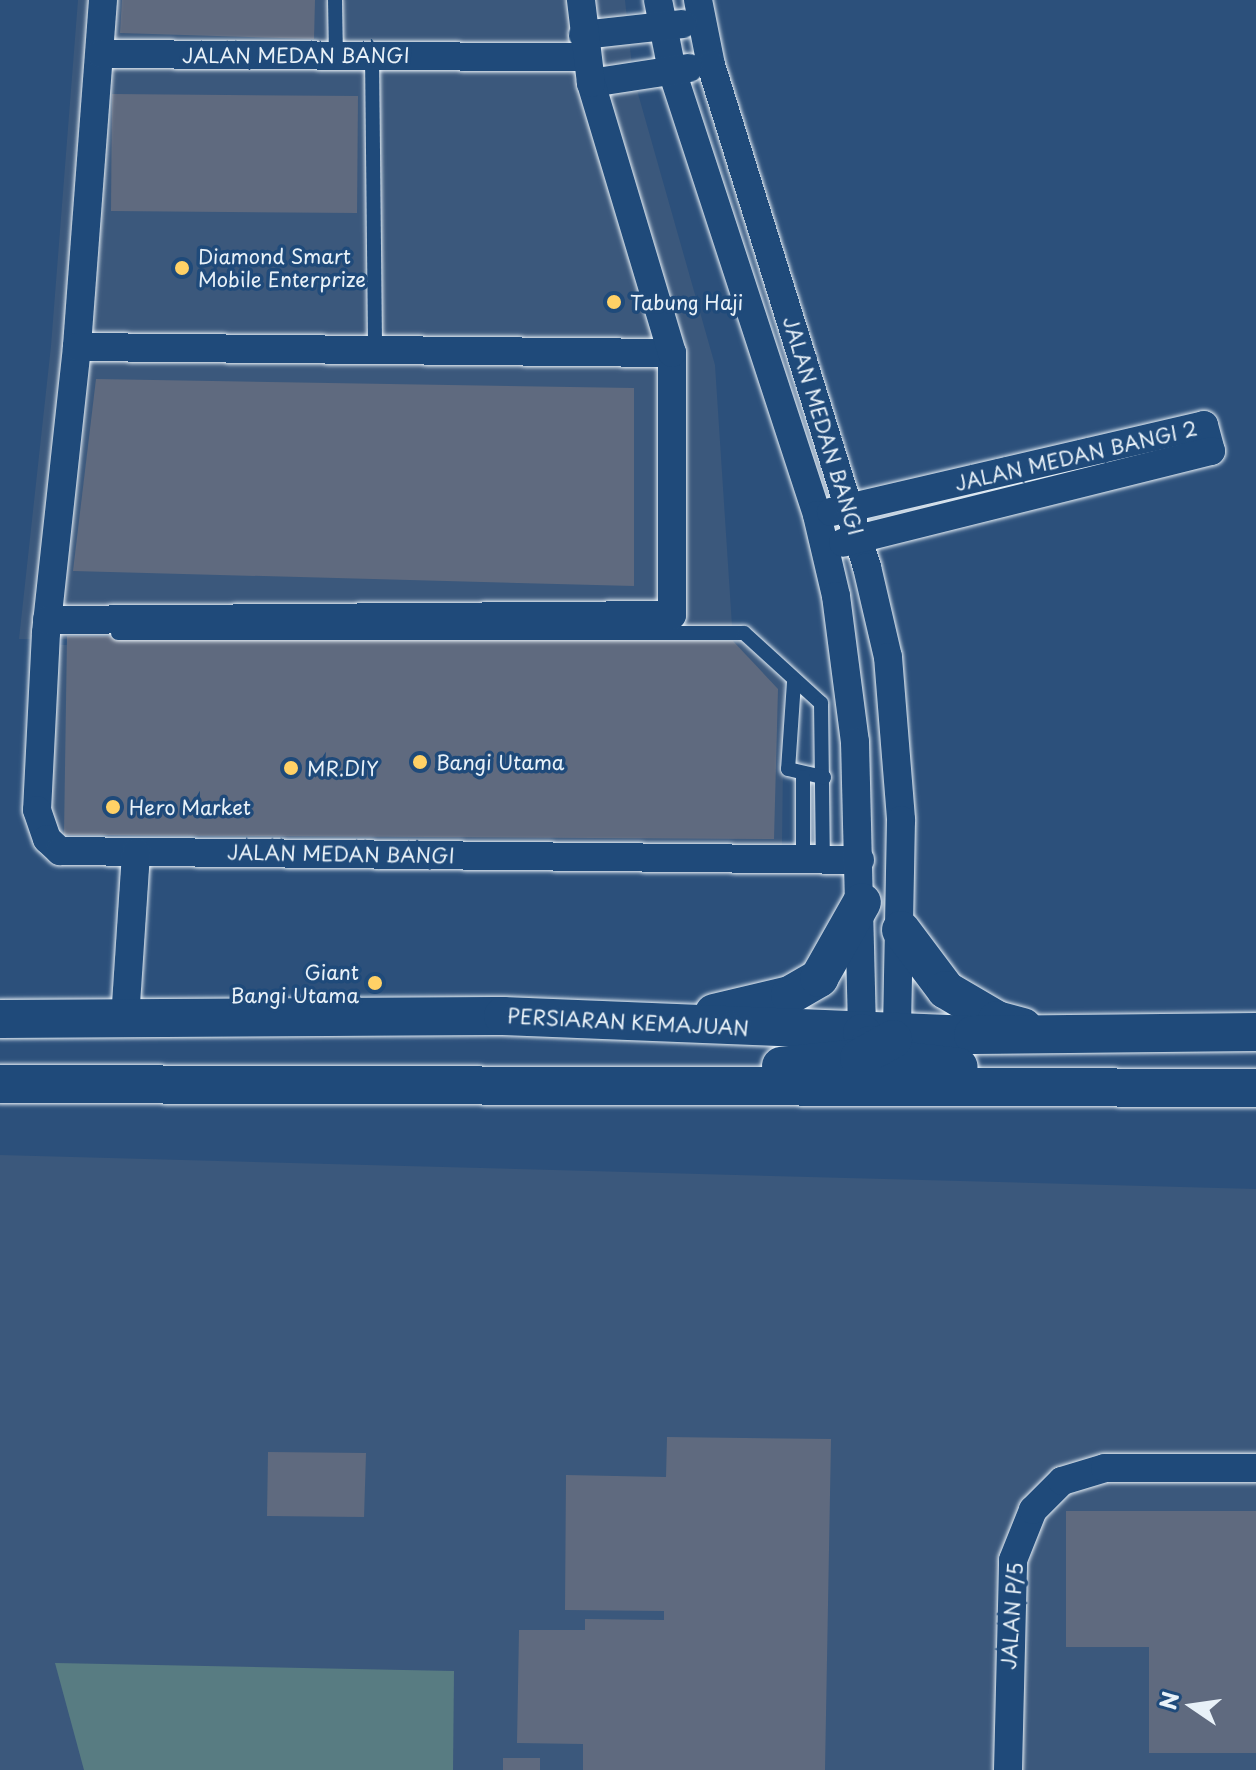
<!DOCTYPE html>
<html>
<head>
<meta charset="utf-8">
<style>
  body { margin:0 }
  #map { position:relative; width:1256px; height:1770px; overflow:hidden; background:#2c507b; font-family:"Playpen Sans",sans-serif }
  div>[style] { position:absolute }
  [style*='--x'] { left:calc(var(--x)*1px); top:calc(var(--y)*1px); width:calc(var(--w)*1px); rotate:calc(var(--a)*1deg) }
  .built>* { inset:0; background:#3b587c }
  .green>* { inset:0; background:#587c82 }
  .building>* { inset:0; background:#5f6a7f }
  .roads { filter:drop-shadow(0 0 2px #e8f1f8) drop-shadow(0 0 2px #e8f1f8) }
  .service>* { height:14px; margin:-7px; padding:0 7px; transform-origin:7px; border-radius:7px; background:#1f4a7a }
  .minor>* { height:28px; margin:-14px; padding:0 14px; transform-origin:14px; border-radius:14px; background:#1f4a7a }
  .secondary>* { height:38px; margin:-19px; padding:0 19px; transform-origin:19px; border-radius:19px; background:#1f4a7a }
  .dots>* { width:22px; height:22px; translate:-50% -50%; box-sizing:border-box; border:4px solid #1f4a7a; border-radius:50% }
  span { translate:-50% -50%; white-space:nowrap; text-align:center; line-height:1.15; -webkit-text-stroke:7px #1f4a7a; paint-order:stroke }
  .street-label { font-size:20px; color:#e8f1f8 }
  .poi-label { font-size:20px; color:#e8f1f8 }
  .left { translate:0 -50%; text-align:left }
  .right { translate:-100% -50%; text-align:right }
  .north { position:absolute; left:1152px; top:1666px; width:80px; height:80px; -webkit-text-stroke:6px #1f4a7a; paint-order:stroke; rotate:283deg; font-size:22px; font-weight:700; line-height:32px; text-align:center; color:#e8f1f8 }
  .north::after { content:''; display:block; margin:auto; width:28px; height:36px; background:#e8f1f8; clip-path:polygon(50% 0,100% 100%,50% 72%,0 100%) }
</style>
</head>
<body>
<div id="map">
  <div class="built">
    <div style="clip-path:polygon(78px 0,625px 0,633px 76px,715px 365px,733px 641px,742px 641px,784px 682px,782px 848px,55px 834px,48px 810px,56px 645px,687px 641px,19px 639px,51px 346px)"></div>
    <div style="clip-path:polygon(0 1155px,1256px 1189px,1256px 1770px,0 1770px)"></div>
  </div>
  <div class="green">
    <div style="clip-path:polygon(55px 1663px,454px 1671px,453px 1770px,84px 1770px)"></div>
  </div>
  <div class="building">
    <div style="clip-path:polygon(122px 0,315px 0,314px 39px,120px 33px)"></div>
    <div style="clip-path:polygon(112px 94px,358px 96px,357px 213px,111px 211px)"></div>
    <div style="clip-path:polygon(96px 379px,634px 388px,634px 586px,73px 571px)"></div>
    <div style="clip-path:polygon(67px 636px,733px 641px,778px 689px,774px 839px,64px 835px)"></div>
    <div style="clip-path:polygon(667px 1437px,831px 1439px,825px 1770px,583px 1770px,583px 1744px,517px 1743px,519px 1630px,585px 1630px,585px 1619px,664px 1620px,664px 1611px,565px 1610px,566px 1475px,666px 1477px)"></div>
    <div style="clip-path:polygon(268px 1452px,366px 1453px,364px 1517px,267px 1516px)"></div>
    <div style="clip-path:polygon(1066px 1511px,1256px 1511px,1256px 1753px,1149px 1753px,1149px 1647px,1066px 1647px)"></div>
    <div style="clip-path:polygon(503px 1758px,540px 1758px,540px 1770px,503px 1770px)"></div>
  </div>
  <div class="roads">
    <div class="service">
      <div style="--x:335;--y:0;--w:55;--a:89"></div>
      <div style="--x:372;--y:56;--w:294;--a:89.4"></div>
      <div style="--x:118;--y:633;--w:626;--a:0"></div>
      <div style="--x:744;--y:633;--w:104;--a:42.3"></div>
      <div style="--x:821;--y:703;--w:157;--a:89.3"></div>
      <div style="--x:794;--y:682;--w:87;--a:93.9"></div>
      <div style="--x:788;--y:769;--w:37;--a:13"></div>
      <div style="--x:803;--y:777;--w:82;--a:90"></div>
    </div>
    <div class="minor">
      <div style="--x:103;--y:0;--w:348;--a:94.3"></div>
      <div style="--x:77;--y:347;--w:288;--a:96.2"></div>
      <div style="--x:46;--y:633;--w:177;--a:92.9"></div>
      <div style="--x:37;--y:810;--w:31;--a:71"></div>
      <div style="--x:47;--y:839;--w:18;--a:43"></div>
      <div style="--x:60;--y:851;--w:800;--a:0.64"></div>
      <div style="--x:658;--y:0;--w:72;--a:78.8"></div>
      <div style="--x:672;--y:71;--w:467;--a:71.9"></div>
      <div style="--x:817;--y:515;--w:83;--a:76.8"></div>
      <div style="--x:836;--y:596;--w:147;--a:82.6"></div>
      <div style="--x:855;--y:742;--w:291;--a:88.6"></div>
      <div style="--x:698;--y:0;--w:66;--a:78.7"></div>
      <div style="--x:711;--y:65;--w:526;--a:72.74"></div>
      <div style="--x:867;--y:567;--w:92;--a:76.9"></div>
      <div style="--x:888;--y:657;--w:164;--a:85.4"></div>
      <div style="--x:901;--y:820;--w:213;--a:91.1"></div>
      <div style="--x:583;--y:35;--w:100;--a:-6.3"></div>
      <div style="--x:101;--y:54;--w:485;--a:0.4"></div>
      <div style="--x:591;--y:83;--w:99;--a:-8.7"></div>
      <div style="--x:77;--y:347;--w:595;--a:0.58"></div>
      <div style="--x:831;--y:512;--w:383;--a:-13.1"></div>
      <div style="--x:1204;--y:425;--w:27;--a:75"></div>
      <div style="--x:1211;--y:451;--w:379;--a:166"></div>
      <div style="--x:47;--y:620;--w:625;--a:-0.46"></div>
      <div style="--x:672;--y:615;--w:262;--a:-90"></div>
      <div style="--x:672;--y:353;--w:282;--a:-106.7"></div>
      <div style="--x:591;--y:83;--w:84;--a:-96.9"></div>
      <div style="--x:125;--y:1019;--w:167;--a:-86.2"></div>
      <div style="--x:1008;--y:1770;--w:210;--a:-88.6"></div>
      <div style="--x:1013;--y:1560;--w:54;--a:-68.2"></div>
      <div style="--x:1033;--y:1510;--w:41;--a:-45"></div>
      <div style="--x:1062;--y:1481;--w:45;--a:-16.8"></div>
      <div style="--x:1105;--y:1468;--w:151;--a:0"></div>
    </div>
    <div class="secondary">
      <div style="--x:901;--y:930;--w:75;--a:53.1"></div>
      <div style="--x:946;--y:990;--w:59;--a:30.5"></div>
      <div style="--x:997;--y:1020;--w:27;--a:15"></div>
      <div style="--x:714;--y:1013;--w:78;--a:-13.3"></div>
      <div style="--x:790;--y:995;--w:34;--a:-30"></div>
      <div style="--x:819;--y:978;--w:87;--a:-60.5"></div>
      <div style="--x:0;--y:1019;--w:503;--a:-0.34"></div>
      <div style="--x:503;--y:1016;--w:470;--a:2.3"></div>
      <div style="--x:973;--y:1035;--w:283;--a:-0.6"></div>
      <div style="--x:862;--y:1033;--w:14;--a:56"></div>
      <div style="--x:870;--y:1045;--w:31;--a:29"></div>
      <div style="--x:897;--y:1060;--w:62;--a:6.4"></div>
      <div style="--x:781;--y:1066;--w:78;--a:-5.9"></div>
      <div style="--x:859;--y:1058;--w:39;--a:-29"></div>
      <div style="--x:0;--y:1084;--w:1256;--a:0.18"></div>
    </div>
  </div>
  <div class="dots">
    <div style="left:182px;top:268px;background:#ffd166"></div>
    <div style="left:614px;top:302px;background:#ffd166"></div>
    <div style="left:420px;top:762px;background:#ffd166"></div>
    <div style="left:291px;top:768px;background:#ffd166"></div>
    <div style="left:113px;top:807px;background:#ffd166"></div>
    <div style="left:375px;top:983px;background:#ffd166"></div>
  </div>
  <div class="street-label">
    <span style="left:296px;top:55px">JALAN MEDAN BANGI</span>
    <span style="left:823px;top:426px;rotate:73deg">JALAN MEDAN BANGI</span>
    <span style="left:1076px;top:456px;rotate:-13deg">JALAN MEDAN BANGI 2</span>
    <span style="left:341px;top:854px;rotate:1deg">JALAN MEDAN BANGI</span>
    <span style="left:628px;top:1022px;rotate:3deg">PERSIARAN KEMAJUAN</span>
    <span style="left:1012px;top:1616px;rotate:-86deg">JALAN P/5</span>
  </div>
  <div class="poi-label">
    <span class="left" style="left:198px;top:268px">Diamond Smart<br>Mobile Enterprize</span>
    <span class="left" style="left:630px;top:302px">Tabung Haji</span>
    <span class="left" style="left:436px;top:762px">Bangi Utama</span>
    <span class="left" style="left:307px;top:768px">MR.DIY</span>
    <span class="left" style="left:129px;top:807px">Hero Market</span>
    <span class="right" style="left:359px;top:984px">Giant<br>Bangi Utama</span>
  </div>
  <div class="north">N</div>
</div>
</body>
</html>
